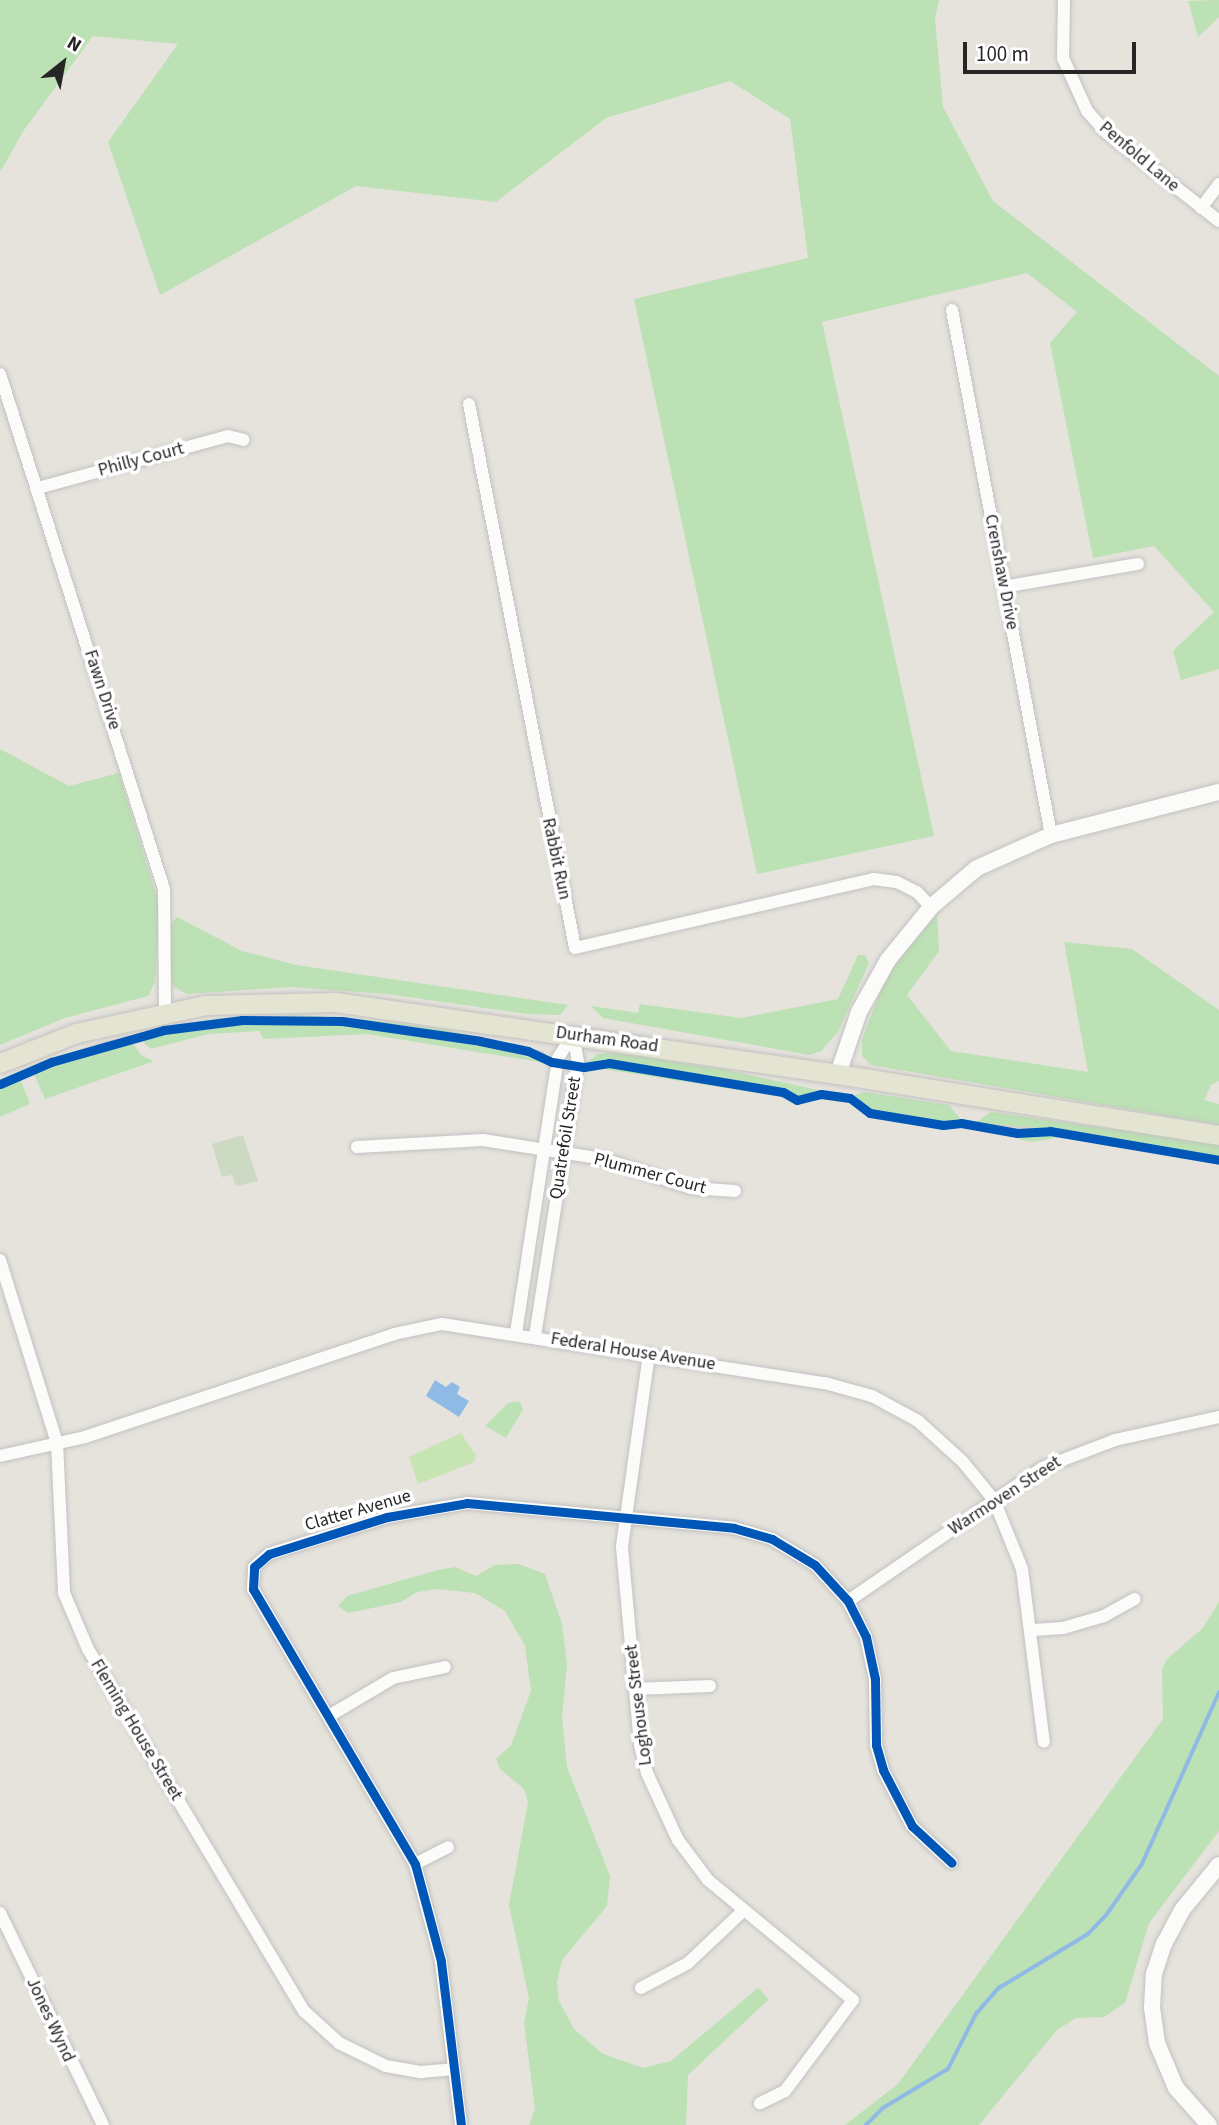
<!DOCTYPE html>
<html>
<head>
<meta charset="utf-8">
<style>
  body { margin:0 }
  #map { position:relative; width:1219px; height:2125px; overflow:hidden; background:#e5e3dc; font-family:"Source Sans 3",sans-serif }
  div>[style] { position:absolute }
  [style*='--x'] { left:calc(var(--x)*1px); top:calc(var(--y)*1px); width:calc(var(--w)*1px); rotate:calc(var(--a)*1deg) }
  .green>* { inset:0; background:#bce1b4 }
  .cemetery>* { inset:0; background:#ccdac3 }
  .pitch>* { inset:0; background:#c6e5b2 }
  .plaza>* { inset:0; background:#d4d2ca }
  .water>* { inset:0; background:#90bae6 }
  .stream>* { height:3.5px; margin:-1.75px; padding:0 1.75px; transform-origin:1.75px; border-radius:1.75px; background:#90bae6 }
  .roads { filter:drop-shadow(0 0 2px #c3c1c2) drop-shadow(0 0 2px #c3c1c2) }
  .minor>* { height:12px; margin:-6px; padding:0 6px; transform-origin:6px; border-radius:6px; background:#fbfbfa }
  .tertiary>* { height:16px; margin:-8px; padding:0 8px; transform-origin:8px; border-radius:8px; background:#fbfbfa }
  .primary>* { height:19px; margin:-9.5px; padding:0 9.5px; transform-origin:9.5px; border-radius:9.5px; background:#e4e4d2 }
  .cycleway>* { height:9px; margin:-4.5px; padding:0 4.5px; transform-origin:4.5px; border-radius:4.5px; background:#0057b8 }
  span { translate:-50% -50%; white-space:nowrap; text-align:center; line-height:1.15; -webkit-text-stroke:7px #fff; paint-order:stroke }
  .street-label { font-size:18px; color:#262626 }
  .north { position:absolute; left:28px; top:28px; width:70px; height:70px; -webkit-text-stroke:5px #fff; paint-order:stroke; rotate:31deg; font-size:19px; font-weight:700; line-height:28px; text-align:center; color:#262626 }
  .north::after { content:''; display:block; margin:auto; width:24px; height:32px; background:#262626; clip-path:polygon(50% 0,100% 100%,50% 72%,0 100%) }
  .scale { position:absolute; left:963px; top:42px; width:173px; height:32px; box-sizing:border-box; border:4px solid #262626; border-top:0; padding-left:9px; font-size:21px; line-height:24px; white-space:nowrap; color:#262626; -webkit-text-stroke:5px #fff; paint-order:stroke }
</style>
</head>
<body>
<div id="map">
  <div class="green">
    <div style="clip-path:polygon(0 0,939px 0,935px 19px,943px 107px,993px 201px,1219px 376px,1219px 669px,1181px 680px,1173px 651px,1214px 612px,1154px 546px,1093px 558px,1050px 343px,1077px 312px,1027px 273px,822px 322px,934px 836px,757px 874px,634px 299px,808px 258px,790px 119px,730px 81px,606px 118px,496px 202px,356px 186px,160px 295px,108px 142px,178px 44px,93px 36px,24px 130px,0 172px)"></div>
    <div style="clip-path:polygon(1219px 0,1219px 17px,1198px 37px,1188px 1px)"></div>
    <div style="clip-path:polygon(0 749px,69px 786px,119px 773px,160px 908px,155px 982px,148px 996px,65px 1018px,0 1045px)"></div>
    <div style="clip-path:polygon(937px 914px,939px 951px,907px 995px,951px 1051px,1088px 1072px,1064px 942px,1132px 949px,1219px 1010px,1219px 1081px,1211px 1085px,1204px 1100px,1219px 1104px,1219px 1125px,871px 1065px,862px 1056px,862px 1039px,884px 982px,895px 962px)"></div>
    <div style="clip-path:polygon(177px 917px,242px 951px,296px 965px,568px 1005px,560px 1015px,528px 1014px,387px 994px,290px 987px,187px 994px,174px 987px,168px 973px,171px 925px)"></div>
    <div style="clip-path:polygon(858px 955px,865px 955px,869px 963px,838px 1032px,821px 1051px,810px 1055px,603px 1018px,591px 1006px,638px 1013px,640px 1004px,741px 1018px,838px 999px)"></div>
    <div style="clip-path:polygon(302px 1015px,381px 1021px,442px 1029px,532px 1049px,407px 1026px,313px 1017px,237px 1018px,138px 1033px,219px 1018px)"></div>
    <div style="clip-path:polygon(300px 1021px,369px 1027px,492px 1046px,546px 1063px,367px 1034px,263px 1039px,260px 1031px,208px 1034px,151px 1049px,140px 1039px,237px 1023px)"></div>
    <div style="clip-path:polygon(131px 1041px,142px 1056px,154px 1061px,45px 1099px,33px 1072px)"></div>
    <div style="clip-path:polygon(619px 1053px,727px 1070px,818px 1090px,799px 1098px,785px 1089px,587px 1062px,598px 1054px)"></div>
    <div style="clip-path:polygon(615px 1067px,782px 1093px,789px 1098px,597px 1068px)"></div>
    <div style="clip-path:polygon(20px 1078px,30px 1104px,0 1117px,0 1087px)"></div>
    <div style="clip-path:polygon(864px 1092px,949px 1105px,961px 1120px,940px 1123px,866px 1110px,852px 1096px)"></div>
    <div style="clip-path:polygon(991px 1112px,1219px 1144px,1219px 1159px,1068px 1136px,1032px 1142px,1018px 1139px,1032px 1133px,975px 1123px)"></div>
    <div style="clip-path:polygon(508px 1403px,519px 1401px,523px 1409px,506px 1438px,485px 1426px)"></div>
    <div style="clip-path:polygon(518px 1564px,545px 1574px,562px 1624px,567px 1664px,562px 1718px,567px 1767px,610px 1876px,607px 1906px,562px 1960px,557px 1982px,559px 2001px,574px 2029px,603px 2054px,643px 2068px,671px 2061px,758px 1988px,769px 1999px,688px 2075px,686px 2125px,529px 2125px,535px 2109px,524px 2023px,529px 1998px,509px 1905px,528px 1802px,524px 1789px,500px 1769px,496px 1759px,511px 1745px,531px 1691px,525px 1646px,505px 1611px,475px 1593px,438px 1589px,417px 1592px,401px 1602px,348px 1613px,338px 1606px,347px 1596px,438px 1570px,455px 1567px,476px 1576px,495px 1565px)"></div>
    <div style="clip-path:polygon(1219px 1602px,1219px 1831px,1149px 1923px,1125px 2003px,1104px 2017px,1076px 2018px,1057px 2030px,979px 2125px,845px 2125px,898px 2084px,1163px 1719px,1162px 1669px,1167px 1659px,1203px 1628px)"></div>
  </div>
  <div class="cemetery">
    <div style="clip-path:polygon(243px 1135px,258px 1181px,236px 1186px,232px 1175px,222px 1177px,212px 1144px)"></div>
  </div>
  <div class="pitch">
    <div style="clip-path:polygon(461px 1433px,476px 1456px,474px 1462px,418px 1484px,409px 1457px)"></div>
  </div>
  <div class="plaza">
    <div style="clip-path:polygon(276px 1016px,340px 1018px,495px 1042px,543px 1051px,553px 1067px,535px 1057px,492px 1046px,369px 1027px,300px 1021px,237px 1023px,181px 1030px,104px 1048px,0 1087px,0 1081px,41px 1063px,101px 1042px,211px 1021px)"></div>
    <div style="clip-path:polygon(602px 1061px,785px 1089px,799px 1098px,818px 1090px,823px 1099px,798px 1103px,782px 1093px,615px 1067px,583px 1069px,587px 1062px)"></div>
    <div style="clip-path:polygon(852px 1096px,866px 1110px,940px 1123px,961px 1120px,961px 1126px,941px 1128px,866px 1115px,848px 1101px)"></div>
    <div style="clip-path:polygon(975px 1123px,1031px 1127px,1032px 1133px,974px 1129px)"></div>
  </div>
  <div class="water">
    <div style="clip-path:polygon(435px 1380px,446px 1387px,452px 1382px,460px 1387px,457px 1394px,469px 1401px,459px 1417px,426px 1396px)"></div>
  </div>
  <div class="stream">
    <div style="--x:866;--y:2125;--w:24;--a:-45"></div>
    <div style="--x:883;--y:2108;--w:76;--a:-31"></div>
    <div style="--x:948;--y:2069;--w:62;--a:-63"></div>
    <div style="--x:976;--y:2014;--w:35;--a:-49"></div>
    <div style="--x:999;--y:1988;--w:104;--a:-31.2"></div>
    <div style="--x:1088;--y:1934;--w:28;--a:-46"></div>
    <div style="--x:1107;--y:1914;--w:61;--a:-55"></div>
    <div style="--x:1142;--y:1864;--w:188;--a:-65.8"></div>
  </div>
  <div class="roads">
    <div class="minor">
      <div style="--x:1064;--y:0;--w:58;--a:91"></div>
      <div style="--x:1063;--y:58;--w:58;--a:65.6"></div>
      <div style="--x:1087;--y:111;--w:30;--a:48"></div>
      <div style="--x:1107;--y:133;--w:142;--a:38.2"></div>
      <div style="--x:1201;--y:208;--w:30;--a:-53"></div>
      <div style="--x:952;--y:310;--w:534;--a:79.32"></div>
      <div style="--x:0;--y:374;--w:540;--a:72.34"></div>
      <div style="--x:164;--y:889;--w:123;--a:89.5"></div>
      <div style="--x:469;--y:404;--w:554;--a:78.97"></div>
      <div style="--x:575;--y:948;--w:306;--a:-13"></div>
      <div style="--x:873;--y:879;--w:24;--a:7"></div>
      <div style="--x:897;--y:882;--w:22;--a:27"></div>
      <div style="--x:917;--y:892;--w:21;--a:47"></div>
      <div style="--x:38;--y:488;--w:197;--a:-15.3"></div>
      <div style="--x:228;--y:436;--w:16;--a:14"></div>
      <div style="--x:1003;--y:587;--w:137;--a:-9.7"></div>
      <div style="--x:357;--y:1147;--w:126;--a:-3.2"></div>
      <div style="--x:483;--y:1140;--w:121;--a:9"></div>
      <div style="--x:603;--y:1159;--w:93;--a:18.2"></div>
      <div style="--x:691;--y:1188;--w:44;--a:3.9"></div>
      <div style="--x:0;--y:1260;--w:192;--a:72.7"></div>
      <div style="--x:57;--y:1443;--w:150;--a:87.3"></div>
      <div style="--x:64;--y:1593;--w:61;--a:66.8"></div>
      <div style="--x:88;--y:1649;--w:422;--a:59.2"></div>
      <div style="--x:304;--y:2011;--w:47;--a:42.4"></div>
      <div style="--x:339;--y:2043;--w:52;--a:26.1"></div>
      <div style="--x:386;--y:2066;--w:36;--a:10"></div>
      <div style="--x:421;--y:2072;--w:33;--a:-5"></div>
      <div style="--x:516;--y:1333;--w:278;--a:-81.3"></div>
      <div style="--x:558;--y:1058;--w:27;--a:-57"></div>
      <div style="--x:535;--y:1336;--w:277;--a:-81.1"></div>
      <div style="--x:578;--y:1062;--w:27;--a:-100"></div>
      <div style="--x:649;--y:1354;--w:195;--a:98"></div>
      <div style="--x:622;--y:1547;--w:199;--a:84.8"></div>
      <div style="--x:640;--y:1745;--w:29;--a:76"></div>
      <div style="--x:647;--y:1773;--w:74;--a:65.2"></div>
      <div style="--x:678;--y:1840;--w:50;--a:53.1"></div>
      <div style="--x:708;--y:1880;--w:188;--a:39.6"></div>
      <div style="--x:853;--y:2000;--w:114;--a:126.8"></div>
      <div style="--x:785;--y:2091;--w:28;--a:154"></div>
      <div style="--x:0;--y:1456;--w:87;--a:-12.6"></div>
      <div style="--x:85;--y:1437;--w:326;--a:-18.4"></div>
      <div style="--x:394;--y:1334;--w:49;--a:-11.8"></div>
      <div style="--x:442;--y:1324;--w:388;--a:8.8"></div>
      <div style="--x:825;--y:1383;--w:49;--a:15.5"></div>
      <div style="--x:872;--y:1396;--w:52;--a:28.5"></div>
      <div style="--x:918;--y:1421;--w:61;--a:42.3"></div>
      <div style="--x:963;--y:1462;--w:49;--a:50.8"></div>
      <div style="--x:994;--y:1500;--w:74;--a:67.9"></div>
      <div style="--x:1022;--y:1569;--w:174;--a:82.8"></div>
      <div style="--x:848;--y:1601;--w:235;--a:-34.4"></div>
      <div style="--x:1042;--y:1468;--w:78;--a:-21"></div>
      <div style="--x:1115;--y:1440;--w:107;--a:-12.5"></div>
      <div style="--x:1033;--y:1630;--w:30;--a:-4"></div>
      <div style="--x:1063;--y:1628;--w:43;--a:-16.3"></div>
      <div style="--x:1104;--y:1616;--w:35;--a:-29"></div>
      <div style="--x:635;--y:1689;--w:75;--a:-2.3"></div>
      <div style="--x:329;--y:1716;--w:74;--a:-30.7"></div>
      <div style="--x:393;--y:1678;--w:53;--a:-11.9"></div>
      <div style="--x:415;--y:1864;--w:37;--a:-27"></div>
      <div style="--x:0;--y:1913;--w:236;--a:64.1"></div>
      <div style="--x:641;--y:1988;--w:53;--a:-28"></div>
      <div style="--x:688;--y:1963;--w:74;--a:-43.4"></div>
      <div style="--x:461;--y:2125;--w:165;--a:-97"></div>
      <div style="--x:441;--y:1961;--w:100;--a:-105"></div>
      <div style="--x:415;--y:1864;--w:319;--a:-120.5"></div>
      <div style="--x:253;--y:1589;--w:22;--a:-87"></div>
      <div style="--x:254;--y:1567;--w:20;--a:-41"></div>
      <div style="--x:269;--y:1554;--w:124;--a:-17.4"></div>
      <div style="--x:387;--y:1517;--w:81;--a:-9.9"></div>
      <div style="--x:467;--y:1503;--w:268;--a:5.3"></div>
      <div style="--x:734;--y:1528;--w:40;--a:16"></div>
      <div style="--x:772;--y:1539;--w:50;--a:31.2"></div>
      <div style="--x:815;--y:1565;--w:49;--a:47.5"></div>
      <div style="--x:848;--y:1601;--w:40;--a:63.4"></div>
      <div style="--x:866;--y:1637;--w:43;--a:77.9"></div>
      <div style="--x:875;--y:1679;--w:66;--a:89.1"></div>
      <div style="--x:876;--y:1745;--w:26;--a:74"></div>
      <div style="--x:883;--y:1770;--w:63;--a:62.6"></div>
      <div style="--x:912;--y:1826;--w:54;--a:42.8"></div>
    </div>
    <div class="tertiary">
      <div style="--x:838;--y:1074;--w:65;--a:-71.3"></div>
      <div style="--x:859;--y:1012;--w:60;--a:-60.9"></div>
      <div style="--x:888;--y:960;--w:68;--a:-50.9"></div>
      <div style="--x:931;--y:907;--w:60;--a:-40.3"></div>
      <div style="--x:977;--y:868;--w:81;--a:-24"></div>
      <div style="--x:1051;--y:835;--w:173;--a:-14.4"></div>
      <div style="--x:1209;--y:2125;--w:50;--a:-131.7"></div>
      <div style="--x:1176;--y:2088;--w:49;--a:-112.9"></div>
      <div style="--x:1157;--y:2043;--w:35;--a:-98"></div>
      <div style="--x:1152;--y:2008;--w:34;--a:-87"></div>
      <div style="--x:1154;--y:1974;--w:32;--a:-72"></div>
      <div style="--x:1164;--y:1944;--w:38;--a:-62"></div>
      <div style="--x:1182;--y:1910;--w:58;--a:-50.6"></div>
    </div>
    <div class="primary">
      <div style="--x:0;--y:1063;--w:82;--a:-21.5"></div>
      <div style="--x:76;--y:1033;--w:133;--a:-12.2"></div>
      <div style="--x:206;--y:1005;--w:129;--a:-1.3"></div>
      <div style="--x:335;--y:1002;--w:508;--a:8.15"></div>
      <div style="--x:838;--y:1074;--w:386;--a:9.1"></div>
    </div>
  </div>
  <div class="cycleway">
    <div style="--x:0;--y:1084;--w:56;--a:-23.3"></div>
    <div style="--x:51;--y:1062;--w:117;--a:-15.8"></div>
    <div style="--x:164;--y:1030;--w:79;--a:-7.3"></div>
    <div style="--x:242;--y:1020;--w:100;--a:0.6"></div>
    <div style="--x:342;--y:1021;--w:139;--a:8.2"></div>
    <div style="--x:480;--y:1041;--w:49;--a:11.8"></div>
    <div style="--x:528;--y:1051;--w:26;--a:25"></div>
    <div style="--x:552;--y:1062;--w:32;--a:9"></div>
    <div style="--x:584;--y:1067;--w:25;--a:-9"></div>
    <div style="--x:609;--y:1063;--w:176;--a:9.5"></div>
    <div style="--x:783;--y:1092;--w:16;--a:30"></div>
    <div style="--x:797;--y:1100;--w:25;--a:-14"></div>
    <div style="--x:821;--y:1094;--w:29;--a:8"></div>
    <div style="--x:850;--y:1098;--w:25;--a:37"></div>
    <div style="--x:870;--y:1113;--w:74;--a:9.3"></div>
    <div style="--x:943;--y:1125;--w:18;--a:-6"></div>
    <div style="--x:961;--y:1123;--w:57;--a:10.1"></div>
    <div style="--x:1017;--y:1133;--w:33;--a:-3"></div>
    <div style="--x:1050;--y:1131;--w:171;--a:9.7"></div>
    <div style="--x:461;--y:2125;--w:165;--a:-97"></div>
    <div style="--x:441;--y:1961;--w:100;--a:-105"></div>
    <div style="--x:415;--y:1864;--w:319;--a:-120.5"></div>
    <div style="--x:253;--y:1589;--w:22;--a:-87"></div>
    <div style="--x:254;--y:1567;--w:20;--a:-41"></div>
    <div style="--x:269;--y:1554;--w:124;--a:-17.4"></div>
    <div style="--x:387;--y:1517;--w:81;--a:-9.9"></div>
    <div style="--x:467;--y:1503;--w:268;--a:5.3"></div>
    <div style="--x:734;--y:1528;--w:40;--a:16"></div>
    <div style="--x:772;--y:1539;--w:50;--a:31.2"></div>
    <div style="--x:815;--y:1565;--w:49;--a:47.5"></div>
    <div style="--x:848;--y:1601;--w:40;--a:63.4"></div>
    <div style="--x:866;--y:1637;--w:43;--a:77.9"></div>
    <div style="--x:875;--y:1679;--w:66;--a:89.1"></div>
    <div style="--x:876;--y:1745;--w:26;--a:74"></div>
    <div style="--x:883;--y:1770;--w:63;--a:62.6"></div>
    <div style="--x:912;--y:1826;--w:54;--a:42.8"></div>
  </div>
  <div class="street-label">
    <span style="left:1139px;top:157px;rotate:40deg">Penfold Lane</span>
    <span style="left:141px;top:460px;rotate:-15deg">Philly Court</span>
    <span style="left:1001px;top:572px;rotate:79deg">Crenshaw Drive</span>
    <span style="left:102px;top:690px;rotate:72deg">Fawn Drive</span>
    <span style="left:556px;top:859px;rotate:78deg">Rabbit Run</span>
    <span style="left:607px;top:1040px;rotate:8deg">Durham Road</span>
    <span style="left:566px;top:1138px;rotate:-81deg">Quatrefoil Street</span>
    <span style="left:650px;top:1174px;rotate:15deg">Plummer Court</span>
    <span style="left:633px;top:1352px;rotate:9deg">Federal House Avenue</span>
    <span style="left:1005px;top:1496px;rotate:-33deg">Warmoven Street</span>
    <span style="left:358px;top:1511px;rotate:-16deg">Clatter Avenue</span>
    <span style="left:639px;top:1705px;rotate:-97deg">Loghouse Street</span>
    <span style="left:136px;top:1730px;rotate:59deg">Fleming House Street</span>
    <span style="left:50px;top:2020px;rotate:65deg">Jones Wynd</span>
  </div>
  <div class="north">N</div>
  <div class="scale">100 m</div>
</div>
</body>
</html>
